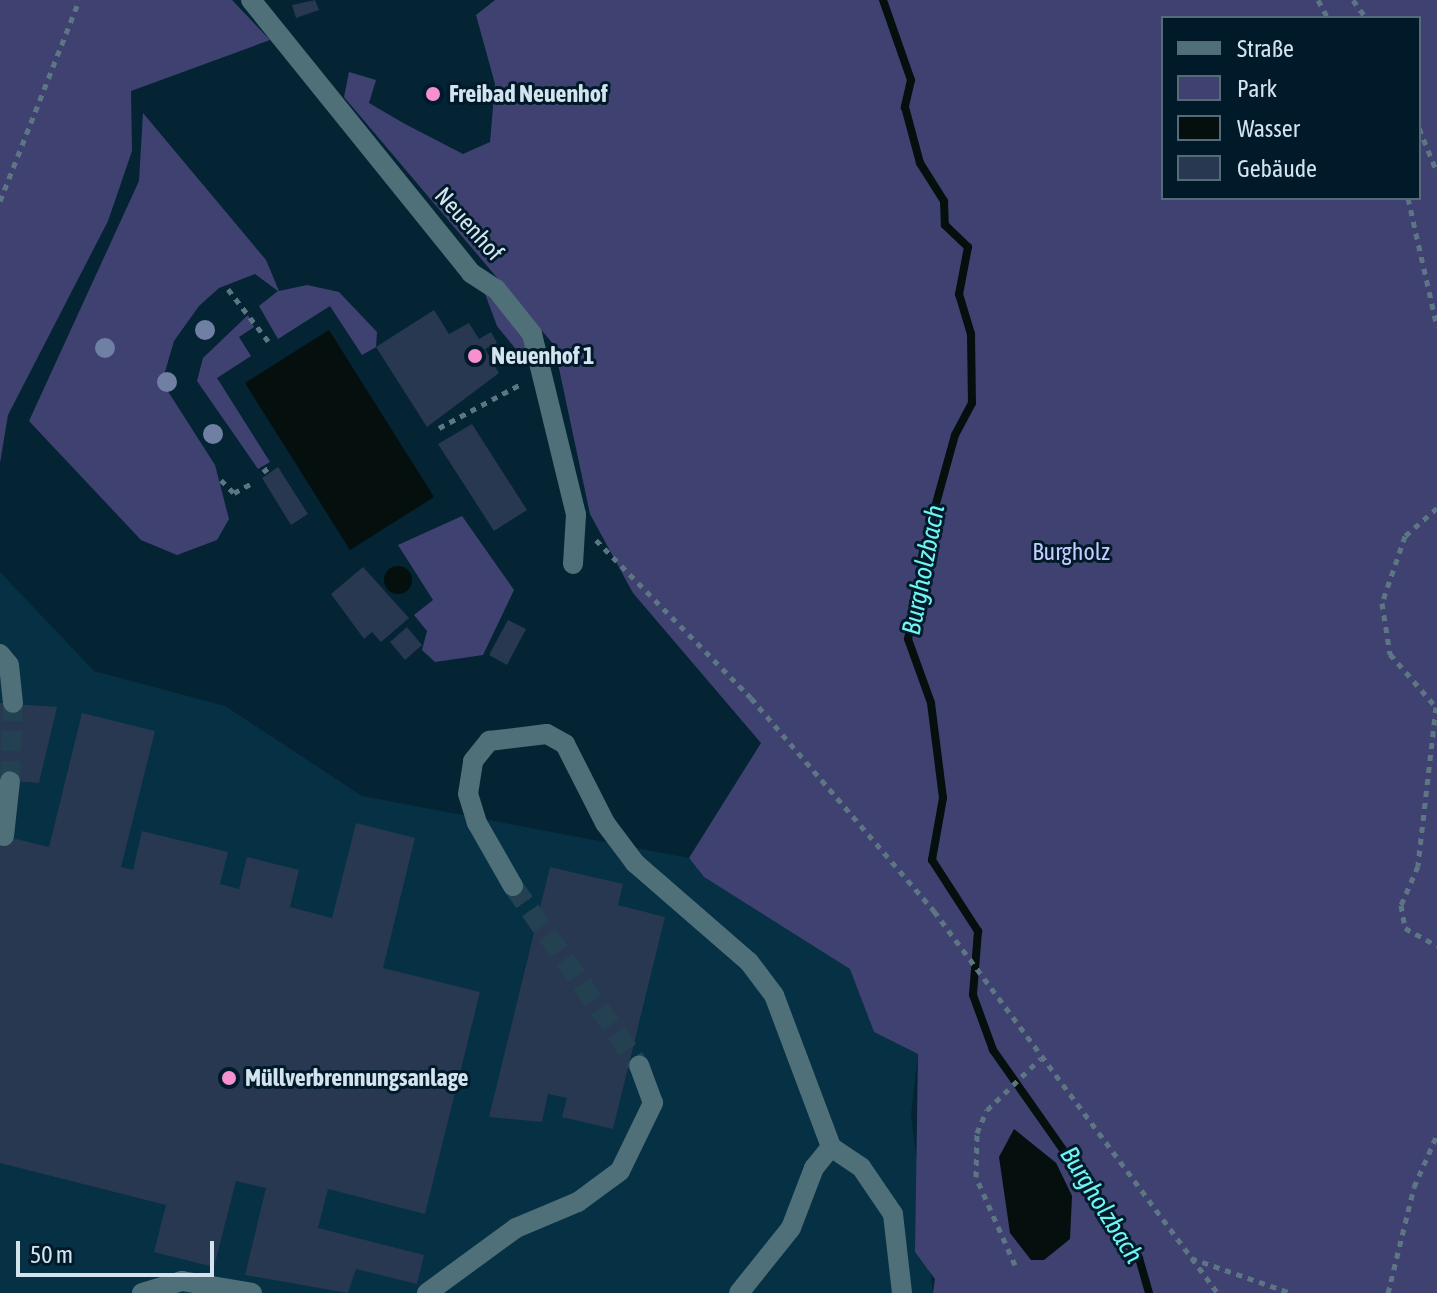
<!DOCTYPE html>
<html>
<head>
<meta charset="utf-8">
<style>
  body { margin:0 }
  #map { position:relative; width:1437px; height:1293px; overflow:hidden; background:#042434; font-family:"Asap Condensed",sans-serif }
  div>[style] { position:absolute }
  [style*='--x'] { left:calc(var(--x)*1px); top:calc(var(--y)*1px); width:calc(var(--w)*1px); rotate:calc(var(--a)*1deg) }
  .built>* { inset:0; background:#063044 }
  .green>* { inset:0; background:#3f4271 }
  .water>* { inset:0; background:#040f0e }
  .round { border-radius:50% }
  .stream>* { height:8px; margin:-4px; padding:0 4px; transform-origin:4px; border-radius:4px; background:#040f0e }
  .building>* { inset:0; background:#273850 }
  .minor-tunnel>* { height:20px; margin-top:-10px; transform-origin:0; background:repeating-linear-gradient(90deg,#234150 0 20px,transparent 0 30px) }
  .path>* { height:5px; margin-top:-2.5px; transform-origin:0; background:repeating-linear-gradient(90deg,#5c7684 0 6px,transparent 0 12px) }
  .minor>* { height:20px; margin:-10px; padding:0 10px; transform-origin:10px; border-radius:10px; background:#4f7078 }
  .trees>* { width:20px; height:20px; margin:-10px; border-radius:50%; background:#6f80a4 }
  .dots>* { width:22px; height:22px; translate:-50% -50%; box-sizing:border-box; border:4px solid #001a2a; border-radius:50% }
  span { translate:-50% -50%; white-space:nowrap; text-align:center; line-height:1.15; -webkit-text-stroke:6px #001a2a; paint-order:stroke }
  .poi-label { font-size:24px; color:#d3e4ef; font-weight:700 }
  .left { translate:0 -50%; text-align:left }
  .street-label { font-size:24px; color:#d3e4ef }
  .park-label { font-size:24px; color:#c6ccff }
  .water-label { font-size:26px; color:#6ff6f3; font-style:italic }
  .legend { position:absolute; left:1161px; top:16px; width:260px; height:184px; box-sizing:border-box; background:#001a2a; border:2px solid #546b79; margin:0; padding:10px 14px; list-style:none; font-size:24px; color:#d3e4ef }
  .legend li { display:flex; align-items:center; gap:16px; height:40px }
  .legend b { width:40px; border:2px solid #546b79 }
  .scale { position:absolute; left:16px; top:1241px; width:198px; height:36px; box-sizing:border-box; border:4px solid #d3e4ef; border-top:0; padding-left:10px; font-size:24px; line-height:28px; white-space:nowrap; color:#d3e4ef; -webkit-text-stroke:6px #001a2a; paint-order:stroke }
</style>
</head>
<body>
<div id="map">
  <div class="built">
    <div style="clip-path:polygon(0 572px,94px 671px,225px 706px,362px 796px,689px 858px,704px 877px,851px 969px,874px 1032px,918px 1054px,911px 1115px,933px 1293px,0 1293px)"></div>
  </div>
  <div class="green">
    <div style="clip-path:polygon(0 0,232px 0,270px 40px,131px 91px,132px 151px,108px 221px,8px 415px,0 463px)"></div>
    <div style="clip-path:polygon(evenodd,495px 0,1437px 0,1437px 1293px,933px 1293px,935px 1279px,915px 1252px,918px 1054px,874px 1032px,850px 969px,704px 877px,689px 858px,761px 743px,633px 593px,590px 514px,554px 345px,344px 97px,349px 72px,376px 80px,369px 103px,405px 124px,463px 154px,490px 142px,495px 84px,476px 15px,495px 0,1163px 18px,1419px 18px,1419px 198px,1163px 198px,1163px 18px,495px 0,1014px 1130px,1056px 1163px,1072px 1196px,1014px 1130px)"></div>
    <div style="clip-path:polygon(143px 113px,266px 260px,279px 291px,307px 285px,339px 292px,377px 332px,376px 347px,362px 355px,330px 306px,278px 339px,259px 306px,278px 291px,255px 274px,219px 288px,199px 306px,174px 341px,162px 382px,215px 465px,229px 519px,217px 540px,177px 555px,141px 540px,29px 421px,139px 181px)"></div>
    <div style="clip-path:polygon(484px 291px,524px 336px,533px 360px,527px 363px,497px 326px)"></div>
    <div style="clip-path:polygon(248px 315px,254px 327px,239px 337px,251px 356px,217px 378px,270px 462px,258px 469px,197px 381px,203px 358px)"></div>
    <div style="clip-path:polygon(462px 516px,514px 590px,483px 655px,435px 662px,422px 650px,427px 631px,414px 615px,433px 600px,398px 545px)"></div>
  </div>
  <div class="water">
    <div style="clip-path:polygon(329px 330px,434px 497px,350px 550px,245px 383px)"></div>
    <div class="round" style="left:384px;top:566px;width:28px;height:28px"></div>
    <div style="clip-path:polygon(1014px 1129px,1056px 1163px,1072px 1196px,1070px 1239px,1044px 1260px,1031px 1260px,1010px 1233px,999px 1157px)"></div>
  </div>
  <div class="stream">
    <div style="--x:883;--y:0;--w:85;--a:70.7"></div>
    <div style="--x:911;--y:80;--w:28;--a:103"></div>
    <div style="--x:905;--y:107;--w:58;--a:75"></div>
    <div style="--x:920;--y:163;--w:45;--a:57.7"></div>
    <div style="--x:944;--y:201;--w:24;--a:88"></div>
    <div style="--x:945;--y:225;--w:32;--a:44"></div>
    <div style="--x:968;--y:247;--w:48;--a:100.8"></div>
    <div style="--x:959;--y:294;--w:42;--a:73.3"></div>
    <div style="--x:971;--y:334;--w:69;--a:89.2"></div>
    <div style="--x:972;--y:403;--w:36;--a:118"></div>
    <div style="--x:955;--y:435;--w:86;--a:105.5"></div>
    <div style="--x:932;--y:518;--w:123;--a:101.2"></div>
    <div style="--x:908;--y:639;--w:68;--a:70.2"></div>
    <div style="--x:931;--y:703;--w:96;--a:82.8"></div>
    <div style="--x:943;--y:798;--w:63;--a:100.1"></div>
    <div style="--x:932;--y:860;--w:85;--a:57.1"></div>
    <div style="--x:978;--y:931;--w:64;--a:94.5"></div>
    <div style="--x:973;--y:995;--w:59;--a:70"></div>
    <div style="--x:993;--y:1050;--w:254;--a:54.9"></div>
    <div style="--x:1139;--y:1258;--w:36;--a:74"></div>
  </div>
  <div class="building">
    <div style="clip-path:polygon(315px 0,319px 10px,296px 18px,292px 5px)"></div>
    <div style="clip-path:polygon(434px 310px,449px 334px,469px 323px,479px 339px,491px 332px,497px 343px,485px 349px,499px 373px,427px 427px,376px 347px)"></div>
    <div style="clip-path:polygon(472px 424px,527px 510px,494px 531px,438px 444px)"></div>
    <div style="clip-path:polygon(278px 467px,308px 514px,291px 525px,262px 478px)"></div>
    <div style="clip-path:polygon(363px 567px,409px 618px,381px 642px,372px 632px,364px 639px,331px 594px)"></div>
    <div style="clip-path:polygon(508px 620px,526px 629px,507px 665px,489px 655px)"></div>
    <div style="clip-path:polygon(407px 627px,422px 645px,405px 660px,390px 642px)"></div>
    <div style="clip-path:polygon(0 703px,57px 707px,39px 783px,0 780px)"></div>
    <div style="clip-path:polygon(82px 713px,155px 731px,121px 867px,133px 870px,142px 831px,228px 852px,220px 884px,239px 889px,247px 857px,299px 870px,290px 907px,332px 918px,356px 823px,415px 838px,383px 968px,480px 992px,425px 1214px,328px 1189px,318px 1228px,424px 1255px,417px 1284px,356px 1269px,348px 1293px,245px 1275px,266px 1188px,236px 1181px,214px 1267px,154px 1252px,166px 1205px,0 1163px,0 835px,49px 847px)"></div>
    <div style="clip-path:polygon(550px 867px,623px 884px,618px 905px,665px 917px,613px 1129px,562px 1117px,567px 1098px,548px 1094px,542px 1122px,489px 1117px)"></div>
  </div>
  <div class="minor-tunnel">
    <div style="--x:10;--y:781;--w:78;--a:-87.8"></div>
    <div style="--x:513;--y:886;--w:219;--a:54.9"></div>
  </div>
  <div class="path">
    <div style="--x:1318;--y:0;--w:21;--a:61"></div>
    <div style="--x:1353;--y:0;--w:22;--a:54"></div>
    <div style="--x:1419;--y:128;--w:48;--a:67.8"></div>
    <div style="--x:1408;--y:198;--w:132;--a:77.3"></div>
    <div style="--x:0;--y:201;--w:216;--a:-68.5"></div>
    <div style="--x:228;--y:289;--w:66;--a:52.4"></div>
    <div style="--x:439;--y:428;--w:93;--a:-28.2"></div>
    <div style="--x:263;--y:472;--w:10;--a:-37"></div>
    <div style="--x:221;--y:480;--w:18;--a:45"></div>
    <div style="--x:234;--y:493;--w:21;--a:-29"></div>
    <div style="--x:1437;--y:508;--w:43;--a:138.8"></div>
    <div style="--x:1405;--y:536;--w:71;--a:108.9"></div>
    <div style="--x:1382;--y:603;--w:52;--a:81.1"></div>
    <div style="--x:1390;--y:654;--w:70;--a:49"></div>
    <div style="--x:1436;--y:707;--w:160;--a:96.5"></div>
    <div style="--x:1418;--y:866;--w:43;--a:113.6"></div>
    <div style="--x:1401;--y:905;--w:23;--a:80"></div>
    <div style="--x:1405;--y:928;--w:37;--a:29"></div>
    <div style="--x:596;--y:540;--w:221;--a:45.5"></div>
    <div style="--x:751;--y:698;--w:281;--a:49.3"></div>
    <div style="--x:934;--y:911;--w:476;--a:53.4"></div>
    <div style="--x:1191;--y:1258;--w:106;--a:19.3"></div>
    <div style="--x:1015;--y:1265;--w:96;--a:-113.9"></div>
    <div style="--x:976;--y:1177;--w:44;--a:-88.7"></div>
    <div style="--x:977;--y:1133;--w:25;--a:-67"></div>
    <div style="--x:987;--y:1110;--w:74;--a:-43.9"></div>
    <div style="--x:1388;--y:1293;--w:109;--a:-76.2"></div>
    <div style="--x:1414;--y:1187;--w:57;--a:-66.1"></div>
  </div>
  <div class="minor">
    <div style="--x:251;--y:0;--w:351;--a:51.1"></div>
    <div style="--x:471;--y:273;--w:30;--a:33"></div>
    <div style="--x:496;--y:289;--w:58;--a:51.3"></div>
    <div style="--x:532;--y:334;--w:186;--a:76.3"></div>
    <div style="--x:576;--y:515;--w:49;--a:93.5"></div>
    <div style="--x:0;--y:654;--w:14;--a:51"></div>
    <div style="--x:9;--y:665;--w:38;--a:84"></div>
    <div style="--x:4;--y:836;--w:55;--a:-83.8"></div>
    <div style="--x:513;--y:886;--w:73;--a:-119.7"></div>
    <div style="--x:477;--y:823;--w:30;--a:-107"></div>
    <div style="--x:468;--y:794;--w:33;--a:-81"></div>
    <div style="--x:473;--y:761;--w:26;--a:-51"></div>
    <div style="--x:489;--y:741;--w:58;--a:-6.9"></div>
    <div style="--x:547;--y:734;--w:21;--a:29"></div>
    <div style="--x:565;--y:744;--w:89;--a:63.1"></div>
    <div style="--x:605;--y:823;--w:50;--a:53.1"></div>
    <div style="--x:635;--y:863;--w:151;--a:41"></div>
    <div style="--x:749;--y:962;--w:41;--a:52.9"></div>
    <div style="--x:774;--y:995;--w:162;--a:69.4"></div>
    <div style="--x:831;--y:1147;--w:27;--a:129"></div>
    <div style="--x:814;--y:1168;--w:64;--a:111"></div>
    <div style="--x:791;--y:1228;--w:83;--a:128.7"></div>
    <div style="--x:831;--y:1147;--w:36;--a:34"></div>
    <div style="--x:861;--y:1167;--w:57;--a:55.8"></div>
    <div style="--x:893;--y:1214;--w:80;--a:83.5"></div>
    <div style="--x:142;--y:1293;--w:42;--a:-16.7"></div>
    <div style="--x:182;--y:1281;--w:71;--a:9.7"></div>
    <div style="--x:427;--y:1293;--w:110;--a:-36.1"></div>
    <div style="--x:516;--y:1228;--w:67;--a:-22.8"></div>
    <div style="--x:578;--y:1202;--w:52;--a:-36.4"></div>
    <div style="--x:620;--y:1171;--w:76;--a:-64.1"></div>
    <div style="--x:653;--y:1103;--w:40;--a:-110.2"></div>
  </div>
  <div class="trees">
    <div style="left:205px;top:330px"></div>
    <div style="left:105px;top:348px"></div>
    <div style="left:167px;top:382px"></div>
    <div style="left:213px;top:434px"></div>
  </div>
  <div class="dots">
    <div style="left:433px;top:94px;background:#f690cf"></div>
    <div style="left:475px;top:356px;background:#f690cf"></div>
    <div style="left:229px;top:1078px;background:#f690cf"></div>
  </div>
  <div class="poi-label">
    <span class="left" style="left:449px;top:94px">Freibad Neuenhof</span>
    <span class="left" style="left:491px;top:356px">Neuenhof 1</span>
    <span class="left" style="left:245px;top:1078px">Müllverbrennungsanlage</span>
  </div>
  <div class="street-label">
    <span style="left:469px;top:224px;rotate:48deg">Neuenhof</span>
  </div>
  <div class="park-label">
    <span style="left:1071px;top:552px">Burgholz</span>
  </div>
  <div class="water-label">
    <span style="left:924px;top:570px;rotate:-79deg">Burgholzbach</span>
    <span style="left:1101px;top:1205px;rotate:58deg">Burgholzbach</span>
  </div>
  <ul class="legend">
  <li><b style="height:10px;background:#4f7078"></b>Straße</li>
  <li><b style="height:22px;background:#3f4271"></b>Park</li>
  <li><b style="height:22px;background:#040f0e"></b>Wasser</li>
  <li><b style="height:22px;background:#273850"></b>Gebäude</li>
  </ul>
  <div class="scale">50 m</div>
</div>
</body>
</html>
